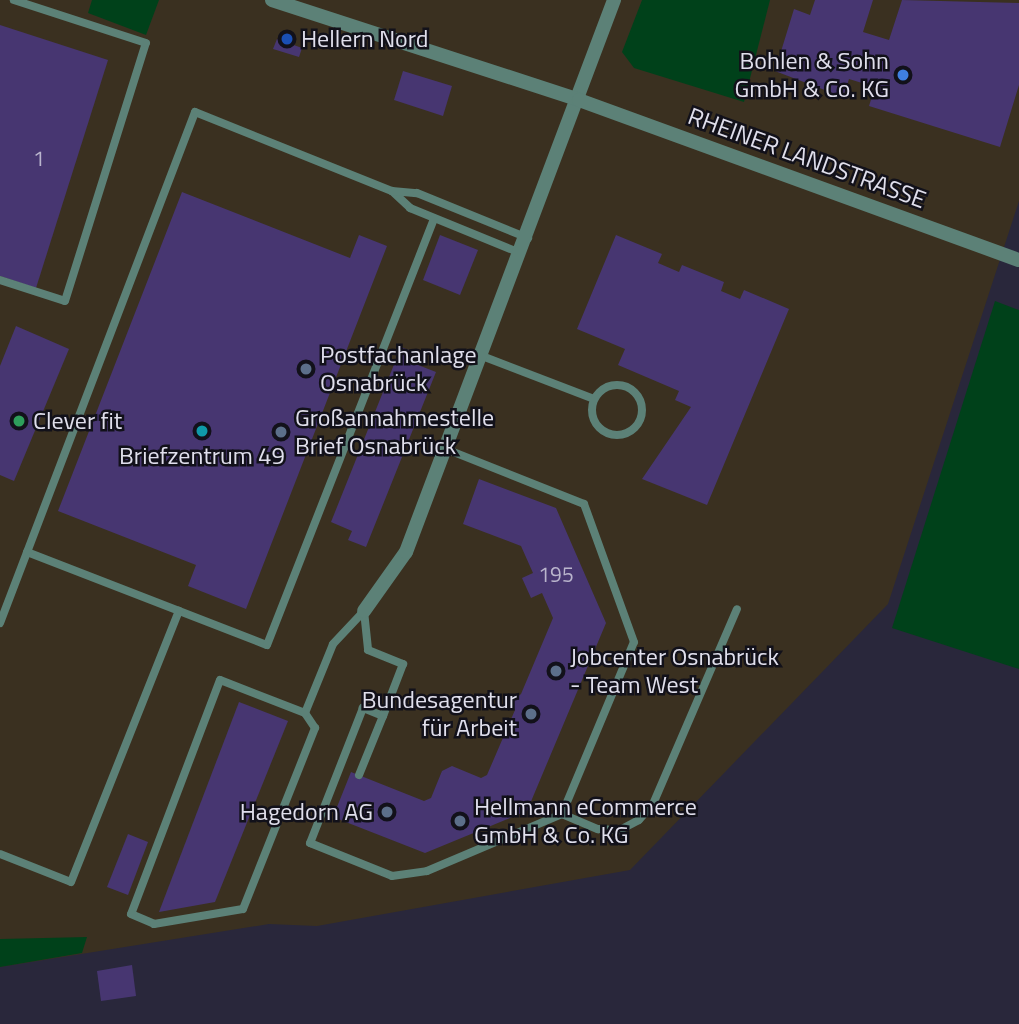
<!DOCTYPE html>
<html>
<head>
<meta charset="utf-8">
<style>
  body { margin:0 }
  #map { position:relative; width:1019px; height:1024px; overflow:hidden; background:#29273b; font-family:"Titillium Web",sans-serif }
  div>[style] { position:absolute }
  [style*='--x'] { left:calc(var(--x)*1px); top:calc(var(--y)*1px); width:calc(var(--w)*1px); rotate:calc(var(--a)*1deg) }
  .commercial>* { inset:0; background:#3a3020 }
  .green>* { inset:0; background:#00411a }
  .building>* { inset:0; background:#473671 }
  .service>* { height:8px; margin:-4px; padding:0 4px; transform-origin:4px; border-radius:4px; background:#5c8177 }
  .service>.ring { margin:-4px; padding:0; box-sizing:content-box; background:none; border:8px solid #5c8177; border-radius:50% }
  .minor>* { height:14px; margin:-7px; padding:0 7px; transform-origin:7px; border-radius:7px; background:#5c8177 }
  .tertiary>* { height:14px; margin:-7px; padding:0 7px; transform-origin:7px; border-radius:7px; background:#5c8177 }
  .dots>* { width:19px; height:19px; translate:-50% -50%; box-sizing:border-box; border:4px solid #12111a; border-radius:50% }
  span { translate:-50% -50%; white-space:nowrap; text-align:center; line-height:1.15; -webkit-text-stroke:5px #12111a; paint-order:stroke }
  .number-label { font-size:21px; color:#bab5cd }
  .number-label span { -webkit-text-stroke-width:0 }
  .poi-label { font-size:24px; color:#e0dfec }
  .left { translate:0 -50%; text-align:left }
  .right { translate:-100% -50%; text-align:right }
  .street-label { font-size:24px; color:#e0dfec }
</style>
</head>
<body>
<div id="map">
  <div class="commercial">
    <div style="clip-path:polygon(0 0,1019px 0,1019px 201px,888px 604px,630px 870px,317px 926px,269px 924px,0 967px)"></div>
  </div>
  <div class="green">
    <div style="clip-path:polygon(92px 0,159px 0,146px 35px,88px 13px)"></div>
    <div style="clip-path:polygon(642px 0,770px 0,744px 102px,634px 68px,622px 52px)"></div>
    <div style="clip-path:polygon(995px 301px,1019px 310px,1019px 669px,892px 628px)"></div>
    <div style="clip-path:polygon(87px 937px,82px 953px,0 967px,0 939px)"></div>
  </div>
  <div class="building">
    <div style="clip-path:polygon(815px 0,873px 0,863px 32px,889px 40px,902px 0,1019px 3px,1019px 85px,1000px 147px,869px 106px,875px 87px,849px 79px,843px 97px,775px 71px,794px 9px,810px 15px)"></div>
    <div style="clip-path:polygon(0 25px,108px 60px,36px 288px,0 276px)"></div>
    <div style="clip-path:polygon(277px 39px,302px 48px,299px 57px,273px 49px)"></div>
    <div style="clip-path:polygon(403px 71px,452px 86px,443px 116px,394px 100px)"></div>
    <div style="clip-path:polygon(182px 192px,350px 258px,359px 235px,387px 246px,246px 609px,188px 586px,196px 565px,58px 511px)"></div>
    <div style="clip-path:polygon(440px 235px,478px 250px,460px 295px,423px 280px)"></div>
    <div style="clip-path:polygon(616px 235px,662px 254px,658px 263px,679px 272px,682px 265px,724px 282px,721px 291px,740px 299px,744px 290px,789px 309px,707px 505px,642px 479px,691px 407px,675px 400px,679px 391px,618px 365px,625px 349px,577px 329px)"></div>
    <div style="clip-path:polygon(16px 326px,69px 349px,14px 481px,0 475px,0 366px)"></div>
    <div style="clip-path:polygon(401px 347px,422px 355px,418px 365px,436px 372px,366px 547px,348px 540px,352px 531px,331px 522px)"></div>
    <div style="clip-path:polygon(479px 479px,556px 508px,606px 623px,527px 811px,425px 853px,333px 817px,351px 772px,424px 801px,431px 798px,442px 771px,452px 766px,481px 778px,487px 775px,515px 710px,510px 703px,521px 694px,553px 618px,542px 593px,531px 598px,522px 578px,533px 573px,521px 546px,463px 524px)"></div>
    <div style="clip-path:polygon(239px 702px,288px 721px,215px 902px,159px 912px)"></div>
    <div style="clip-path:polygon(128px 834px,148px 842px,128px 895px,107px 887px)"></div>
    <div style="clip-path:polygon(132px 965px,136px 996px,101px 1001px,97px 971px)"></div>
  </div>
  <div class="service">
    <div style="--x:392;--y:191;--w:25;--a:43"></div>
    <div style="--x:410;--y:208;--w:119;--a:22.2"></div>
    <div style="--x:0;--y:280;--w:68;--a:17.9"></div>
    <div style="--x:65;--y:301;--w:270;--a:-72.6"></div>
    <div style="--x:146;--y:43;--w:139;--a:-162"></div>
    <div style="--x:482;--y:356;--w:120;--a:21"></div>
    <div class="ring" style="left:592px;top:385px;width:42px;height:42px"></div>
    <div style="--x:27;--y:552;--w:257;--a:21.2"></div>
    <div style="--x:267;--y:645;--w:458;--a:-68.6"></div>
    <div style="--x:364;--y:611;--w:39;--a:84"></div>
    <div style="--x:368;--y:650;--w:38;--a:22"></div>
    <div style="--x:403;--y:664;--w:56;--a:111"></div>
    <div style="--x:383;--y:716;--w:22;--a:-158"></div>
    <div style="--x:363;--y:708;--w:145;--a:111.4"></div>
    <div style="--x:310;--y:843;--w:88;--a:21.9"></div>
    <div style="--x:392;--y:876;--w:35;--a:-8"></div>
    <div style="--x:427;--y:871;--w:147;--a:-22.9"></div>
    <div style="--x:562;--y:814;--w:186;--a:-67.3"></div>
    <div style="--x:634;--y:642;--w:147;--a:-109.9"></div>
    <div style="--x:584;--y:504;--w:149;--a:-158.3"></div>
    <div style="--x:0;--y:623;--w:547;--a:-69.11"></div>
    <div style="--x:195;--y:112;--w:212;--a:21.9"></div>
    <div style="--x:392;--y:191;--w:25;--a:5"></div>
    <div style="--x:417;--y:193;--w:120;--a:22.1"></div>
    <div style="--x:305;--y:713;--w:91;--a:-158.8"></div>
    <div style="--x:220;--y:680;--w:250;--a:110.8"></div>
    <div style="--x:131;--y:914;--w:25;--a:23"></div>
    <div style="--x:154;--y:924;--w:90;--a:-9.6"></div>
    <div style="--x:243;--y:909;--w:195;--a:-68.3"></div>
    <div style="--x:315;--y:728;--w:18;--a:-124"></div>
    <div style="--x:305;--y:713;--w:74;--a:-67.9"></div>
    <div style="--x:333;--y:644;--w:45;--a:-46.8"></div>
    <div style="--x:359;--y:775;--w:64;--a:-67.9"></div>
    <div style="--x:562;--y:814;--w:39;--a:23"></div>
    <div style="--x:598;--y:829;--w:22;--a:3"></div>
    <div style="--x:620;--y:830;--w:21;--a:-28"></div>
    <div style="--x:639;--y:820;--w:21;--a:-49"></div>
    <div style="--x:653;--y:804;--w:212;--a:-66.7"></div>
    <div style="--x:0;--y:854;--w:76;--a:21.5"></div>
    <div style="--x:71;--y:882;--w:292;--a:-68.3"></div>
  </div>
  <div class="minor">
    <div style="--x:364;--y:611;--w:72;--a:-54.6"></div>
    <div style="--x:406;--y:552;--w:590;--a:-69.35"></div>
  </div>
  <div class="tertiary">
    <div style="--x:272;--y:0;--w:323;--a:18"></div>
    <div style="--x:579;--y:100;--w:468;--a:20"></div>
  </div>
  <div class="dots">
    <div style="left:287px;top:39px;background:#1a4fb4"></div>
    <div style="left:903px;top:75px;background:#3f7fe0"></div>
    <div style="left:306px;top:369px;background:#5c6f8a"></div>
    <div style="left:19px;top:421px;background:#2e9e5b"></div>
    <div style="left:202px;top:431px;background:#0f9aa8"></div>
    <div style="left:281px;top:432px;background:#5c6f8a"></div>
    <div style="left:556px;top:671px;background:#5c6f8a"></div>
    <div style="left:531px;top:714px;background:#5c6f8a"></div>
    <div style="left:387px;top:812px;background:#5c6f8a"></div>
    <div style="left:460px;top:821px;background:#5c6f8a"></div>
  </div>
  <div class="number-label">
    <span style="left:39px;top:158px">1</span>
    <span style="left:556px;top:574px">195</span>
  </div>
  <div class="poi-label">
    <span class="left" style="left:301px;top:39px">Hellern Nord</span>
    <span class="right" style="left:889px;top:75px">Bohlen &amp; Sohn<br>GmbH &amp; Co. KG</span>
    <span class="left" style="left:320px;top:369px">Postfachanlage<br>Osnabrück</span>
    <span class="left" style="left:295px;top:432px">Großannahmestelle<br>Brief Osnabrück</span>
    <span class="left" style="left:33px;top:421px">Clever fit</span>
    <span style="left:202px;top:456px">Briefzentrum 49</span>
    <span class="left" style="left:570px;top:671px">Jobcenter Osnabrück<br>- Team West</span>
    <span class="right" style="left:517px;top:714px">Bundesagentur<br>für Arbeit</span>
    <span class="left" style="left:474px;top:821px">Hellmann eCommerce<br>GmbH &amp; Co. KG</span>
    <span class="right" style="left:373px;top:812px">Hagedorn AG</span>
  </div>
  <div class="street-label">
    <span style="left:807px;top:158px;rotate:20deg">RHEINER LANDSTRASSE</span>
  </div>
</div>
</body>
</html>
